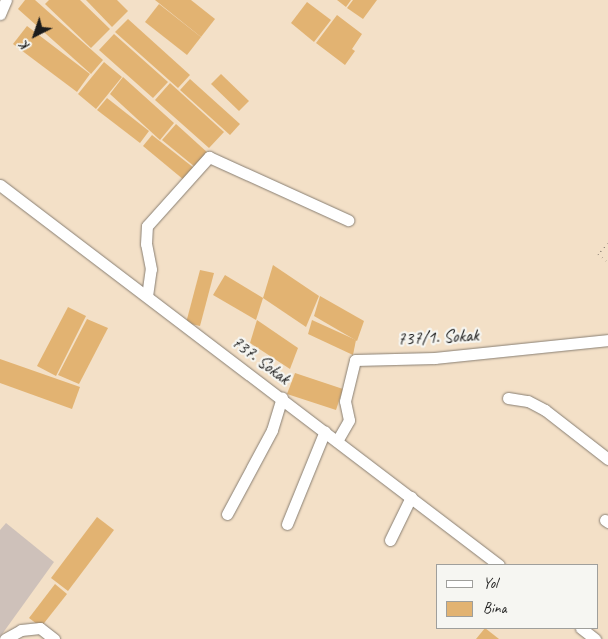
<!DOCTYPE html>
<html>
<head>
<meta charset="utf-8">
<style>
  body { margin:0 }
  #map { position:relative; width:608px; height:639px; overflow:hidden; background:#f3e0c7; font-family:Caveat,sans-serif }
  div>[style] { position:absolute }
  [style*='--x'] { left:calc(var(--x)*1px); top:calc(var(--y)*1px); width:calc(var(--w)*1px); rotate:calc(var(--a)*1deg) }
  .industrial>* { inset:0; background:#cec1ba }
  .building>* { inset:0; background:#e2b372 }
  .path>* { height:1px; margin-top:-0.5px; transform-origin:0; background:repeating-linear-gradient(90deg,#887e72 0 1px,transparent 0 5px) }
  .roads { filter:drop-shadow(0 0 1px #887e72) drop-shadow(0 0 1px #887e72) }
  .minor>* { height:11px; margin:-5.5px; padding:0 5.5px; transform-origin:5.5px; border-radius:5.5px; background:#fff }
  span { translate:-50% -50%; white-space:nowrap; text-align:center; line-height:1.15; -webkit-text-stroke:4.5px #f6f6f2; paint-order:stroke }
  .street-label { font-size:18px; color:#1c1c1c }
  .legend { position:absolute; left:436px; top:564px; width:162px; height:65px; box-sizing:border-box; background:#f6f6f2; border:1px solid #9f9f9c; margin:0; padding:6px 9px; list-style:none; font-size:15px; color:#1c1c1c }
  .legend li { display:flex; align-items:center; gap:10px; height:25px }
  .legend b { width:25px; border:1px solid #9f9f9c }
  .north { position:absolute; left:10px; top:10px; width:50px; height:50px; -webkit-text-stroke:4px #f6f6f2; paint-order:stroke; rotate:221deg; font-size:14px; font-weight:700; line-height:20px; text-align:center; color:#1c1c1c }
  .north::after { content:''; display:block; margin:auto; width:18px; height:22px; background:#1c1c1c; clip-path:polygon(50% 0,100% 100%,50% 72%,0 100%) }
</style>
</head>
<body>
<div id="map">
  <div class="industrial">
    <div style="clip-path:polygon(6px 523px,54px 562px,0 637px,0 530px)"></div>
  </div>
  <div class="building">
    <div style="clip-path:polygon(25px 0,35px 0,103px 60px,91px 74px,18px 9px)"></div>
    <div style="clip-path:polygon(49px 0,80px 0,110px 29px,91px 48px,45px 4px)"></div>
    <div style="clip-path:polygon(86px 0,117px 0,128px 11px,112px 27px)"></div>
    <div style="clip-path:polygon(155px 0,191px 0,215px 19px,201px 37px)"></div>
    <div style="clip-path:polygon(337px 0,351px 0,346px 7px)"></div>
    <div style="clip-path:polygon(353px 0,377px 0,363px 19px,347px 8px)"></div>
    <div style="clip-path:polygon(307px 2px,331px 20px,314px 42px,291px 23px)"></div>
    <div style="clip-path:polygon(159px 4px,201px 37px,187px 55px,145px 22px)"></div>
    <div style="clip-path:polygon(337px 15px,362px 34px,352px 49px,355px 51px,345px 65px,316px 43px)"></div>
    <div style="clip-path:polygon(128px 19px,190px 75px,178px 88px,115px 32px)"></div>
    <div style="clip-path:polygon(27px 26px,90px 74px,77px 92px,13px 44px)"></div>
    <div style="clip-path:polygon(114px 34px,168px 82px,153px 98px,99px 50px)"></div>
    <div style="clip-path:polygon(104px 62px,122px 77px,96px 109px,78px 94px)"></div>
    <div style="clip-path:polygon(221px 74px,249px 101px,239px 111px,211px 84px)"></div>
    <div style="clip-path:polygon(123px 77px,174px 123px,160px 140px,110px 94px)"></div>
    <div style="clip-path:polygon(190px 79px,240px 124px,230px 135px,180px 90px)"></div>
    <div style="clip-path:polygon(170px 83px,224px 132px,209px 148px,155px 100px)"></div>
    <div style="clip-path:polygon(107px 98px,149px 131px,140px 143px,97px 110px)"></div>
    <div style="clip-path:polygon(176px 124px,208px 153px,195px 167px,162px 140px)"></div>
    <div style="clip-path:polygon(152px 135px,194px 168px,184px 180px,143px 146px)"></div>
    <div style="clip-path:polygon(273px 265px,319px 296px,306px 327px,263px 298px)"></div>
    <div style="clip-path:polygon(200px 270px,214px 273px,200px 326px,186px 323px)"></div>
    <div style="clip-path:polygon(225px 275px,263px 298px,256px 320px,213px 295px)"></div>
    <div style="clip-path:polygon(320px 296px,364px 321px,357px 341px,314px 316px)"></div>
    <div style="clip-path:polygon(68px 307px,86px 316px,56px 376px,37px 366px)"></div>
    <div style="clip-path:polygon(87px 319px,108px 328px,79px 384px,58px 375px)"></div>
    <div style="clip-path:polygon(257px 320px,298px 348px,290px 369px,250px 343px)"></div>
    <div style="clip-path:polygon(312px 320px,356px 340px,353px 355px,308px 334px)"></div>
    <div style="clip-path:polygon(0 359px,80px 387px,72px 409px,0 383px)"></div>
    <div style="clip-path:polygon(295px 373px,343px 389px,336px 410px,287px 394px)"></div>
    <div style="clip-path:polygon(97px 517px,114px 530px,68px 591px,51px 578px)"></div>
    <div style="clip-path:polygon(55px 584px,67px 594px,41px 627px,29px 618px)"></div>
    <div style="clip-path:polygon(485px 628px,499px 639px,476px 639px)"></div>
  </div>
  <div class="path">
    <div style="--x:608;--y:243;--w:15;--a:132"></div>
    <div style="--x:598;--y:254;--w:13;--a:39"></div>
  </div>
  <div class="roads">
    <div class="minor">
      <div style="--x:0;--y:14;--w:15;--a:-67"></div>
      <div style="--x:0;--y:185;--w:627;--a:37.29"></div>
      <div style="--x:147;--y:296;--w:27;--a:-82"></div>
      <div style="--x:151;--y:269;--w:25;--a:-101"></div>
      <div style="--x:146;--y:244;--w:18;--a:-87"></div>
      <div style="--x:147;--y:226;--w:93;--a:-48.1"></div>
      <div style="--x:209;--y:157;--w:153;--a:24.4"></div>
      <div style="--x:508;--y:398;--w:20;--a:9"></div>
      <div style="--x:528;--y:401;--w:19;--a:28"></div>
      <div style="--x:545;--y:410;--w:80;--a:37.9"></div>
      <div style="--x:337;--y:441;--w:24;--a:-60"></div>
      <div style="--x:349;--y:420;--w:19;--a:-102"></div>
      <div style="--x:345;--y:401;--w:42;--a:-76.3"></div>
      <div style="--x:355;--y:360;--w:80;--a:-1.4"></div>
      <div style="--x:435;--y:358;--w:174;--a:-5.9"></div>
      <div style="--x:227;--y:514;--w:95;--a:-61.8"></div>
      <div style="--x:272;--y:430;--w:34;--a:-73"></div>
      <div style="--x:605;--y:520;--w:4;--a:34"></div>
      <div style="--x:287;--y:524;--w:100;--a:-67.8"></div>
      <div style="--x:390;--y:540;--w:48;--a:-64"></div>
      <div style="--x:581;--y:628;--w:18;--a:38"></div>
      <div style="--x:5;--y:639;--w:18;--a:-29"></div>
      <div style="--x:21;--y:630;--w:19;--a:-6"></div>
      <div style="--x:40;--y:628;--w:18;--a:38"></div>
    </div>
  </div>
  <div class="street-label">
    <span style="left:438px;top:337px;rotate:-3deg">737/1. Sokak</span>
    <span style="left:261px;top:360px;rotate:37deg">737. Sokak</span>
  </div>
  <ul class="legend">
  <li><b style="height:6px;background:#fff"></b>Yol</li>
  <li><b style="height:14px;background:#e2b372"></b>Bina</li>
  </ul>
  <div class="north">K</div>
</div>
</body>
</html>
